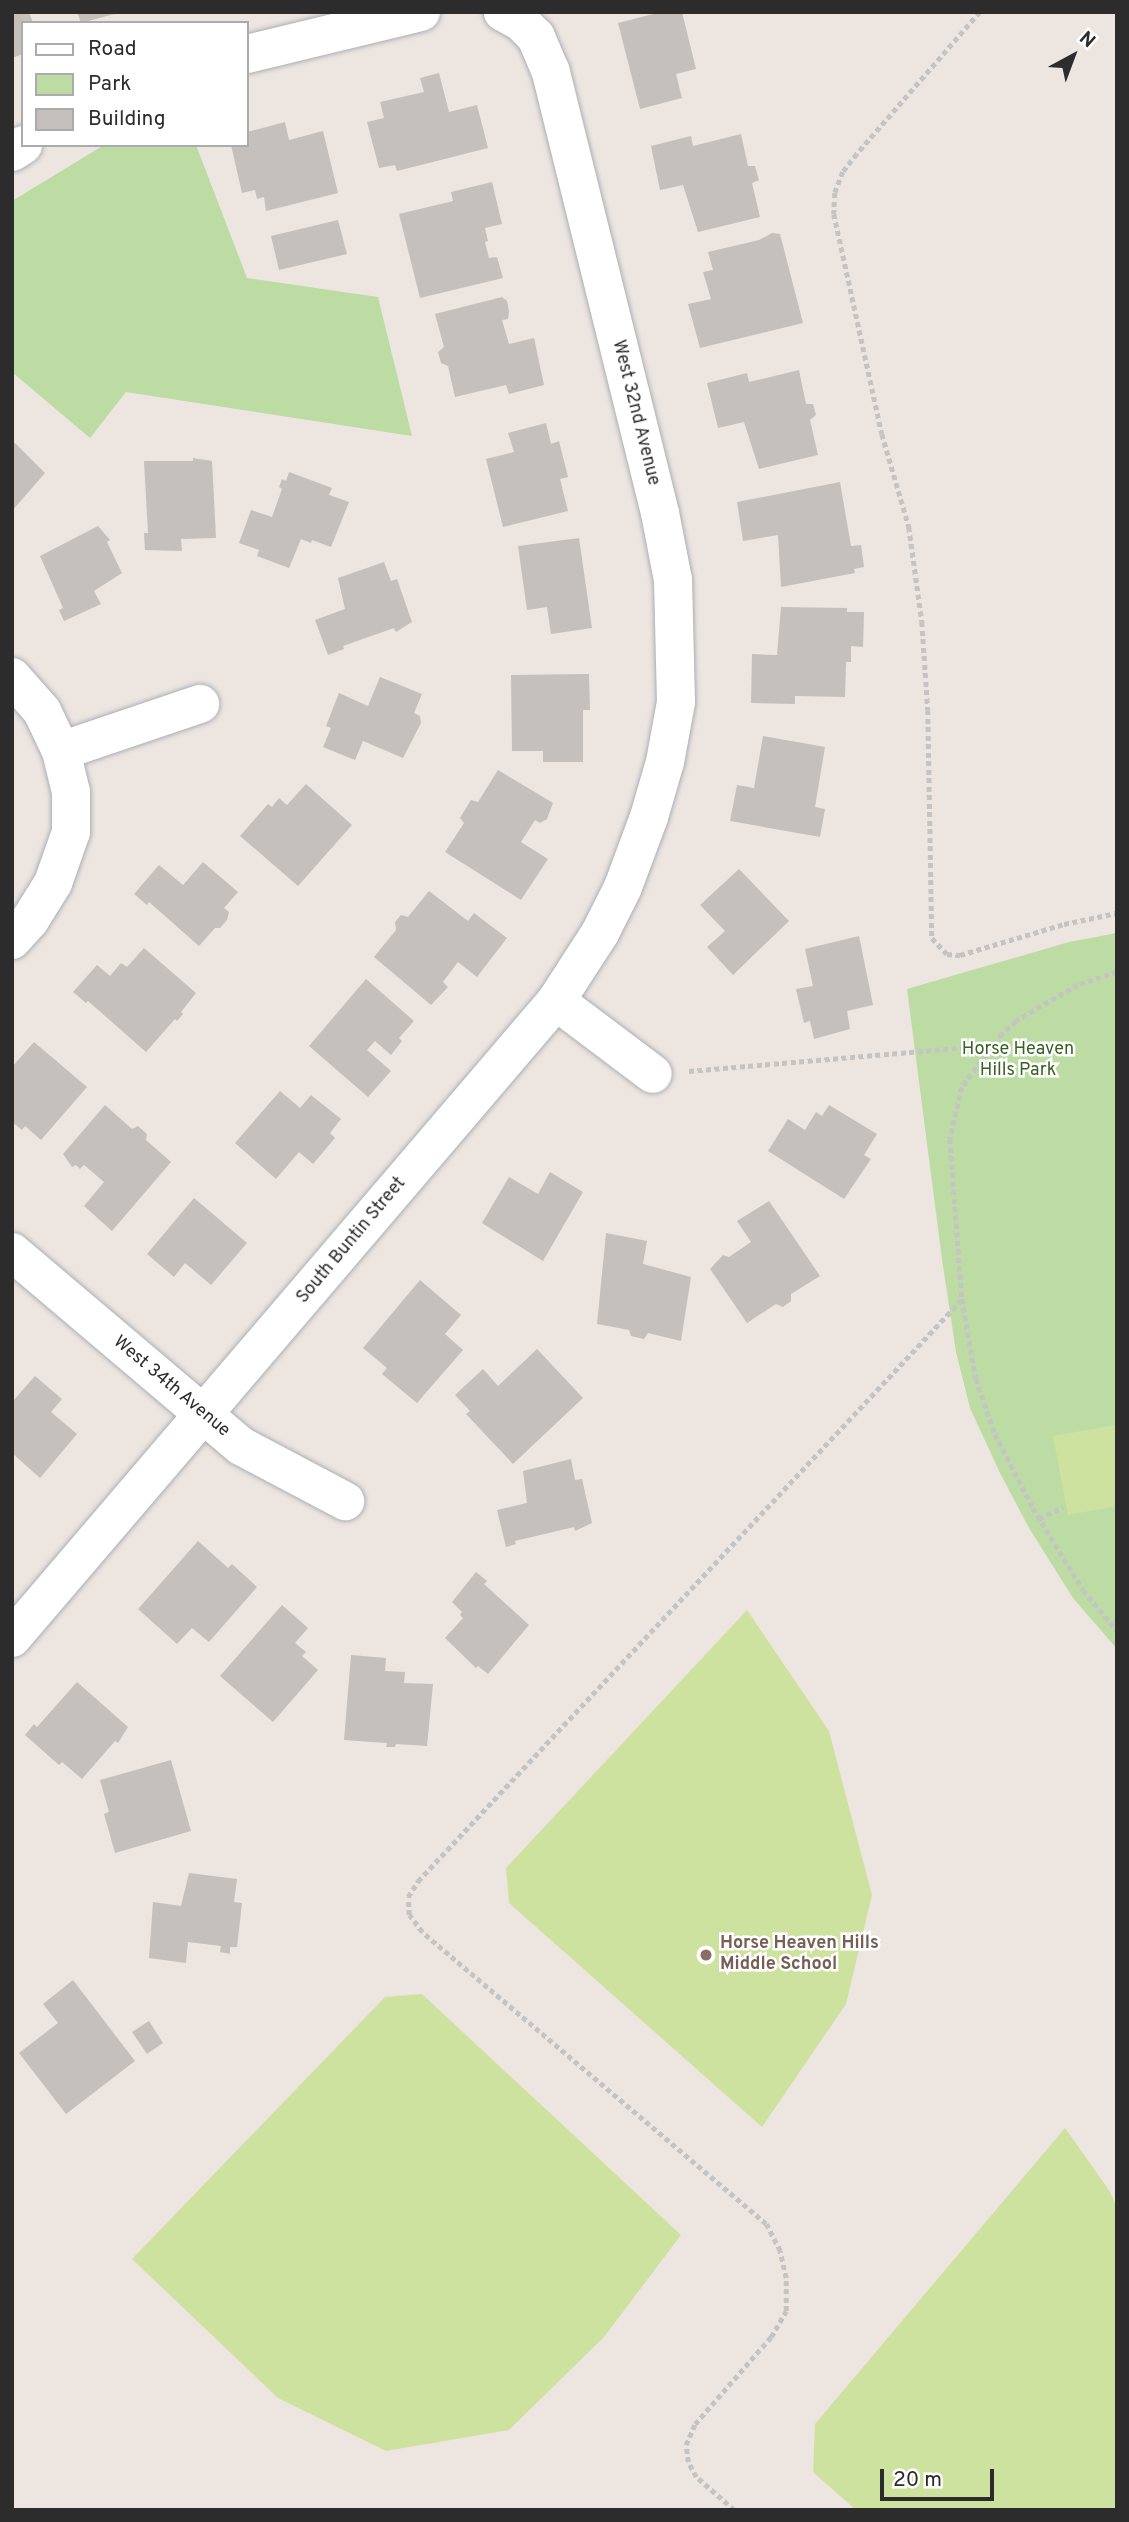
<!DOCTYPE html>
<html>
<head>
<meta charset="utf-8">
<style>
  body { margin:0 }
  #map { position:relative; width:1129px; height:2522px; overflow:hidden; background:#ece5e0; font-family:Overpass,sans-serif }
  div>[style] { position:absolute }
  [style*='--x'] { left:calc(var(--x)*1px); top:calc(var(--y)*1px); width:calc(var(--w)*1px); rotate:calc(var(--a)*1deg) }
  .green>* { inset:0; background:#bddca3 }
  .pitch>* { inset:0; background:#cee2a0 }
  .building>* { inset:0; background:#c5c0bb }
  .path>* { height:4.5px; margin-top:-2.25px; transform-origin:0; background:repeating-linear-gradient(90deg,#c4c4c4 0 5px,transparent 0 8.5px) }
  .roads { filter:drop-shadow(0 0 2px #acafb6) drop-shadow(0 0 2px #acafb6) }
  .street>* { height:38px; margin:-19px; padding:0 19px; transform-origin:19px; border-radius:19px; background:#fff }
  .dots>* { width:19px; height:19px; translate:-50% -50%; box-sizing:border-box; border:4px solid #fff; border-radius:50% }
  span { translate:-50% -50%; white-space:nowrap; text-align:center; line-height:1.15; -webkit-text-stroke:5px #fff; paint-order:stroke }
  .street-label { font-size:18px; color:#2c2c2c }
  .park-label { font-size:18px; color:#386223 }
  .education-label { font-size:18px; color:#785e54; font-weight:700 }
  .left { translate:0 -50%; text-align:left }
  .frame { position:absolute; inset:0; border:14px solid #2c2c2c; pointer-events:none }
  .legend { position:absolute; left:21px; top:21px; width:228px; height:126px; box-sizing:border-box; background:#fff; border:2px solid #ababab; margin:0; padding:9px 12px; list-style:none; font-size:21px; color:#2c2c2c }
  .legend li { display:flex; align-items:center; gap:14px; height:35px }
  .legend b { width:35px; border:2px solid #ababab }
  .north { position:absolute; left:1038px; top:21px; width:70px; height:70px; -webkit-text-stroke:5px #fff; paint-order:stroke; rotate:41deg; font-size:19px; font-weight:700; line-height:28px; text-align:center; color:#2c2c2c }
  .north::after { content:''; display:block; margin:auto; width:24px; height:32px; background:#2c2c2c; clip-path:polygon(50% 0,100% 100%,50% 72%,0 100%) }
  .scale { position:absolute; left:880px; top:2469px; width:114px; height:32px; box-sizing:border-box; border:4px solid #2c2c2c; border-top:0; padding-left:9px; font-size:21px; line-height:24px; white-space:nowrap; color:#2c2c2c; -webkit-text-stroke:5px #fff; paint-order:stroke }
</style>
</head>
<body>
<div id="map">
  <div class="green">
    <div style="clip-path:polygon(104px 145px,196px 145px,247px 278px,378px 297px,412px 436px,126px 392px,90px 438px,12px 372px,12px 201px)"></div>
    <div style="clip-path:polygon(1117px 933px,1117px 1649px,1073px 1598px,1029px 1528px,1000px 1473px,970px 1408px,956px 1352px,942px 1259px,907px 989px,1069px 942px)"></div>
  </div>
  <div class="pitch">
    <div style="clip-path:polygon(1116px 1425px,1117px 1506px,1068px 1515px,1053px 1436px)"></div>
    <div style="clip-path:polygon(747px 1610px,829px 1731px,872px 1895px,846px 2004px,762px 2127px,509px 1903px,506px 1868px)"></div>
    <div style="clip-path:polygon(422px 1994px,681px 2235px,604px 2337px,509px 2430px,386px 2451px,278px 2398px,132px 2259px,385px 1997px)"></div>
    <div style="clip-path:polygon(1065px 2128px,1109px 2190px,1117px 2207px,1117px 2510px,856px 2510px,813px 2472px,815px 2424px)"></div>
  </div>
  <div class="building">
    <div style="clip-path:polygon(12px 12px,29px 12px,33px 23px,23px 23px,23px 54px,12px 58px)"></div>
    <div style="clip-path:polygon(77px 12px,118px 12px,118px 13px,81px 23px)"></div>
    <div style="clip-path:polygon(661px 12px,682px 12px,696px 69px,676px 74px,682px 98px,640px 109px,618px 23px)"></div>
    <div style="clip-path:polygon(439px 73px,449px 112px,477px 105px,488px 148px,397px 171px,395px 165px,379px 168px,367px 122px,384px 118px,380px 102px,424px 92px,420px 78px)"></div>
    <div style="clip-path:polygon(285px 122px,289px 140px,323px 131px,338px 193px,266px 211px,264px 197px,257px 199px,255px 190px,242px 193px,231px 145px,247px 145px,247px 132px)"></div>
    <div style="clip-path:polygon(741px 134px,748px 166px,755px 166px,759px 180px,752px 183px,760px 217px,698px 232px,683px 185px,660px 190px,651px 146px,691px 136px,693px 146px)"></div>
    <div style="clip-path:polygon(492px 182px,502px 224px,485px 228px,488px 241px,485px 242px,489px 258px,497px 257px,503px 278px,420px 298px,399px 214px,453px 201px,451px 192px)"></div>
    <div style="clip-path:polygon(338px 220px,347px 254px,279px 270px,271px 236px)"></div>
    <div style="clip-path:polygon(772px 233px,780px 234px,803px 323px,700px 348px,688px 304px,711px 299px,703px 272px,713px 270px,708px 252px,759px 240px)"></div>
    <div style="clip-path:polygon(502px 297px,507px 301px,509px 312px,508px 319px,502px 320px,509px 344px,534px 338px,544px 385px,509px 394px,506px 385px,455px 397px,448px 366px,441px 363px,438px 352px,444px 347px,435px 314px)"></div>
    <div style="clip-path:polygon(799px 370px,806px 404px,813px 404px,816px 415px,810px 420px,818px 455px,759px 469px,744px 422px,718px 428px,707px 383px,747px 373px,749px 382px)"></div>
    <div style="clip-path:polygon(546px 423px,551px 444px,559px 441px,568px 477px,560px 479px,568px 511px,503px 527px,486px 459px,514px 452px,508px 433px)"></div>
    <div style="clip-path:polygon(13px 441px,45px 473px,12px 511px,12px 443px)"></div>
    <div style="clip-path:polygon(193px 458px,212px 461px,216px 538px,181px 539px,182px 551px,145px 550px,144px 533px,148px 533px,144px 461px,193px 461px)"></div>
    <div style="clip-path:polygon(289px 472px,332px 488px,329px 495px,349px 502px,331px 547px,312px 540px,311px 543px,301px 539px,289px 568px,257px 556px,259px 550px,239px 543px,251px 510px,272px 517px,282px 489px,279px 487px,282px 479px,286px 481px)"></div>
    <div style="clip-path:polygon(840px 482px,851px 546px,861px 545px,864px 567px,854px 569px,855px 573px,781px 587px,778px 535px,743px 541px,737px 502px)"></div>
    <div style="clip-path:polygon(98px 526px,110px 540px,107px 542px,122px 573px,94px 591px,101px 604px,64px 621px,59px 610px,63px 608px,40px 556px)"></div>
    <div style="clip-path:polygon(579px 538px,592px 628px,551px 634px,547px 607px,527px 610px,518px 546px)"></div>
    <div style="clip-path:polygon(384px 562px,391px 581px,397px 579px,412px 622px,396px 632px,394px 628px,343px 646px,344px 649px,328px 655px,315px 620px,345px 609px,338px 578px)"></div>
    <div style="clip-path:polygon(781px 607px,847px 608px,847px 612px,864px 612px,863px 647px,851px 646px,851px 662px,846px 662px,845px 697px,795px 696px,795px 704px,751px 703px,752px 654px,777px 655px)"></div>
    <div style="clip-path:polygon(589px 674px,590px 710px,583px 710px,583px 762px,543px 762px,543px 751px,512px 751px,511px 675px)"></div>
    <div style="clip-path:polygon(380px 677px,422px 694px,414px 713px,420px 716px,421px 723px,403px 758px,363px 741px,355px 760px,323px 747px,331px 728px,326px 726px,339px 693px,368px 706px)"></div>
    <div style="clip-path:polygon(763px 736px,825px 747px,815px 807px,825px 809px,820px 837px,730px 821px,737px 785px,754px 788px)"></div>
    <div style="clip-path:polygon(498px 770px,553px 803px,547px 819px,540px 823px,535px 820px,521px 842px,548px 859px,521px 900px,445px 852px,464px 823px,460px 818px,471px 800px,478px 802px)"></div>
    <div style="clip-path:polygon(306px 784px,352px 825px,298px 886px,240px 836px,268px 804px,272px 807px,279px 798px,287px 805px)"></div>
    <div style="clip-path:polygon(203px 862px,238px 892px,224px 908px,229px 912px,227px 920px,220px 928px,215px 928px,199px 946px,149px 902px,147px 905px,134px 894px,159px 865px,183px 885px)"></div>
    <div style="clip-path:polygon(739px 869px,789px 921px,733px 975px,707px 947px,725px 931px,700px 905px)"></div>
    <div style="clip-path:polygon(429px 891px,468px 921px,474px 913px,507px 938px,477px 977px,458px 962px,443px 982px,448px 987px,431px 1005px,374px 957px,396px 930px,395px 922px,401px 915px,408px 917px)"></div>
    <div style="clip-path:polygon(859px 936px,873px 1005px,847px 1011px,850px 1029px,814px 1039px,810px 1021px,804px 1023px,796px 989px,813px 986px,805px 949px)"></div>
    <div style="clip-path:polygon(144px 948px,196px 993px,181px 1012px,183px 1014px,177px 1021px,175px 1019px,146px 1052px,88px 1001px,86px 1003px,73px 992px,97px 965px,110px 976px,121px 963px,127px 967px)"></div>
    <div style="clip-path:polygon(366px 979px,414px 1021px,399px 1038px,402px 1041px,391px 1055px,375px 1041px,367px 1050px,391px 1071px,368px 1097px,309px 1046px)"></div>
    <div style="clip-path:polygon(34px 1042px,87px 1087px,41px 1140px,25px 1126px,22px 1130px,12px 1122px,12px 1067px)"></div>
    <div style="clip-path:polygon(280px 1091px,300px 1108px,311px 1095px,341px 1119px,330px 1133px,335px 1138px,313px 1164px,299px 1152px,276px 1179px,235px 1143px)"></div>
    <div style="clip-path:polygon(105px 1105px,132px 1129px,138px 1126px,147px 1134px,146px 1140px,171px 1162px,112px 1231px,84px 1206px,104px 1182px,84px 1165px,80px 1169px,76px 1165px,72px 1167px,63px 1154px)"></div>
    <div style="clip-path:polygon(829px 1105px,877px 1134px,864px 1155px,871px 1159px,844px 1199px,768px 1151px,788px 1119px,805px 1130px,816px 1112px,822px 1116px)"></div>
    <div style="clip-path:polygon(550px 1172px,583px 1192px,543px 1261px,482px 1223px,509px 1177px,538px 1194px)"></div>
    <div style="clip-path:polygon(194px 1198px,247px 1243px,211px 1285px,185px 1263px,174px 1277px,147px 1254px)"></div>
    <div style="clip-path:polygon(769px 1201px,820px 1276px,791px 1294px,791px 1301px,783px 1307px,776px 1304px,747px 1323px,710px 1269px,723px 1255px,729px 1257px,751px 1242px,737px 1221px)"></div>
    <div style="clip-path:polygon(606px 1233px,647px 1241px,643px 1264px,691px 1277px,681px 1341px,648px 1333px,644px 1339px,631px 1336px,629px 1330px,597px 1324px)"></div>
    <div style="clip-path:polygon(420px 1280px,461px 1315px,445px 1334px,463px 1350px,417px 1403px,382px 1374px,387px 1368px,363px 1348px)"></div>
    <div style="clip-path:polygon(537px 1349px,583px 1398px,513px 1464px,466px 1414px,470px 1411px,455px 1395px,483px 1369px,498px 1386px)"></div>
    <div style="clip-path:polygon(35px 1376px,62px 1399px,51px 1412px,77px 1434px,40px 1478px,12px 1453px,12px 1402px)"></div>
    <div style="clip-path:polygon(571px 1459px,575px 1480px,582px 1479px,592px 1523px,575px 1531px,574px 1527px,515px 1541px,516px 1544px,506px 1547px,497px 1510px,527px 1503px,523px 1471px)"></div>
    <div style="clip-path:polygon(198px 1541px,228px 1568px,232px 1564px,257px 1587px,209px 1642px,192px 1628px,177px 1644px,138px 1609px)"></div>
    <div style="clip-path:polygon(476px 1572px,487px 1581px,484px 1584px,529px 1625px,488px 1674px,478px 1666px,476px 1668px,445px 1638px,463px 1618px,460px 1615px,462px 1612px,452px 1602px)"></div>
    <div style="clip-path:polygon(282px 1605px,308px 1628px,295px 1643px,306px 1652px,302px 1656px,318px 1670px,273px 1722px,220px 1676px)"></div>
    <div style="clip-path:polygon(351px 1655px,386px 1658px,385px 1671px,405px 1672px,404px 1683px,433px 1684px,427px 1746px,396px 1744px,395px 1747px,386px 1747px,387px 1743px,344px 1740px)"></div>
    <div style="clip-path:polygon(77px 1682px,128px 1727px,118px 1743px,115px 1741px,82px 1779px,62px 1762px,59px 1765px,25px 1735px,34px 1724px,37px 1727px)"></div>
    <div style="clip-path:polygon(171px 1760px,191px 1831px,115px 1853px,104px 1814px,109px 1812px,100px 1780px)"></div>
    <div style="clip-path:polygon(189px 1873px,237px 1879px,234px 1902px,242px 1903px,237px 1947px,230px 1947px,230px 1954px,220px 1952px,221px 1946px,188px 1942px,186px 1963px,149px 1958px,153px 1902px,181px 1906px)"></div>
    <div style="clip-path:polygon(73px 1980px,135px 2061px,66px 2114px,19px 2053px,58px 2023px,43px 2004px)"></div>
    <div style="clip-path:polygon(149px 2021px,163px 2043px,147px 2054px,132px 2032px)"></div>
  </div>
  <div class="path">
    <div style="--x:980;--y:12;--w:188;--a:130.9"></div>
    <div style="--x:857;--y:154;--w:23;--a:128"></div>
    <div style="--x:843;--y:172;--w:22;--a:111"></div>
    <div style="--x:835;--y:193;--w:21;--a:93"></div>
    <div style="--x:834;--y:214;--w:225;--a:77.7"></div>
    <div style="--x:882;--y:434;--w:97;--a:73.8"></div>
    <div style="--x:909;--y:527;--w:96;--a:82.2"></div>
    <div style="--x:922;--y:622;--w:88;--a:86.1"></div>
    <div style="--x:928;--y:710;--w:228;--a:89"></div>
    <div style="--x:932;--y:938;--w:22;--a:47"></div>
    <div style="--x:947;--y:954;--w:13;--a:4"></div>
    <div style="--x:960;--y:955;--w:109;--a:-16.6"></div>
    <div style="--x:1064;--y:924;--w:54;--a:-11.7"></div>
    <div style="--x:1117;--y:972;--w:41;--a:161.6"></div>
    <div style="--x:1078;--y:985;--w:72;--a:149.9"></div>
    <div style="--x:1016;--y:1021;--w:19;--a:137"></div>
    <div style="--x:1002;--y:1034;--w:66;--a:127"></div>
    <div style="--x:962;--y:1087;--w:53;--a:103"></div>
    <div style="--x:950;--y:1139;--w:160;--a:85.7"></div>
    <div style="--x:962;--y:1299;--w:81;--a:80.1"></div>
    <div style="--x:976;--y:1379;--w:58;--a:70.9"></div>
    <div style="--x:995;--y:1434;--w:83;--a:62.8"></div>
    <div style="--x:1033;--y:1508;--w:96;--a:58.6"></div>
    <div style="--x:1083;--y:1590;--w:53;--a:50.3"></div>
    <div style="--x:689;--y:1071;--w:281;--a:-4.9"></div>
    <div style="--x:969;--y:1047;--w:18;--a:19"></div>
    <div style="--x:1039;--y:1519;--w:27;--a:-27"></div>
    <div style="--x:734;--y:2510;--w:50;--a:-139"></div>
    <div style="--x:696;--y:2477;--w:17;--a:-118"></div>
    <div style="--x:688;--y:2462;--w:17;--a:-97"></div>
    <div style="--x:686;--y:2445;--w:23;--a:-67"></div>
    <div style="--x:695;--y:2424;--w:116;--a:-48.9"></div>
    <div style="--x:771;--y:2337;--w:30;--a:-60"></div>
    <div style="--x:786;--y:2311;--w:33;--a:-90"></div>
    <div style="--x:786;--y:2278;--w:28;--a:-103"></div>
    <div style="--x:780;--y:2251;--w:30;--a:-117"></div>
    <div style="--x:766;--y:2224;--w:451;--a:-139.7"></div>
    <div style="--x:422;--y:1932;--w:21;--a:-127"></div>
    <div style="--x:409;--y:1915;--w:18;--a:-93"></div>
    <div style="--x:408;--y:1897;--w:19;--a:-58"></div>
    <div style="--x:418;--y:1881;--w:797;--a:-46.93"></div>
  </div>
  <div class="roads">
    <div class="street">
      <div style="--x:247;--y:54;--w:179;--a:-13.6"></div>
      <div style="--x:12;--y:152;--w:13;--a:-32"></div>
      <div style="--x:12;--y:677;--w:45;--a:48.6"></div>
      <div style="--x:42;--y:711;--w:44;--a:64.6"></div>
      <div style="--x:61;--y:751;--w:42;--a:76.3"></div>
      <div style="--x:71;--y:792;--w:40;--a:90"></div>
      <div style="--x:71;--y:832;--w:54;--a:109.4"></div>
      <div style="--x:53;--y:883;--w:44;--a:121.9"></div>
      <div style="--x:30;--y:920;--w:27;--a:132"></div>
      <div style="--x:61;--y:751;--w:147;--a:-18.7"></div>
      <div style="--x:556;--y:1001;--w:121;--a:37"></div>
      <div style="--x:12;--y:1252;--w:300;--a:40.3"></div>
      <div style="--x:241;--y:1446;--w:118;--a:27.9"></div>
      <div style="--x:12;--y:1638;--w:838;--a:-49.5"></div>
      <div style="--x:556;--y:1001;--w:81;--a:-57.1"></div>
      <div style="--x:600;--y:933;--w:51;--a:-63.4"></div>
      <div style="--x:623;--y:887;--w:75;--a:-69.6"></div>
      <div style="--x:649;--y:817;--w:57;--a:-73.8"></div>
      <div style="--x:665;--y:762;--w:61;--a:-79.6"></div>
      <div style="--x:676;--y:702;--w:122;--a:-91.4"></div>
      <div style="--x:673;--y:580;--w:68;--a:-101"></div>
      <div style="--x:660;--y:513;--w:456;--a:-103.9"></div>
      <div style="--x:550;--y:70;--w:36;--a:-113"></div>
      <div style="--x:536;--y:37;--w:21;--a:-135"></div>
      <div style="--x:521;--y:22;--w:21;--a:-151"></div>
    </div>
  </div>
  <div class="dots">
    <div style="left:706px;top:1955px;background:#8d6e63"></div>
  </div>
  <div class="street-label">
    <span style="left:635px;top:413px;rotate:76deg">West 32nd Avenue</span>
    <span style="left:352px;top:1241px;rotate:-50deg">South Buntin Street</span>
    <span style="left:171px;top:1387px;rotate:40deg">West 34th Avenue</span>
  </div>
  <div class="park-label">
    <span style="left:1018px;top:1061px">Horse Heaven<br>Hills Park</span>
  </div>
  <div class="education-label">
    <span class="left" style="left:720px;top:1955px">Horse Heaven Hills<br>Middle School</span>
  </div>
  <div class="frame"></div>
  <ul class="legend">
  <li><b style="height:9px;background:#fff"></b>Road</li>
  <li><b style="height:19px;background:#bddca3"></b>Park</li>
  <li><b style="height:19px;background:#c5c0bb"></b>Building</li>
  </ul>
  <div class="north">N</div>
  <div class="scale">20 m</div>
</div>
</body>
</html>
